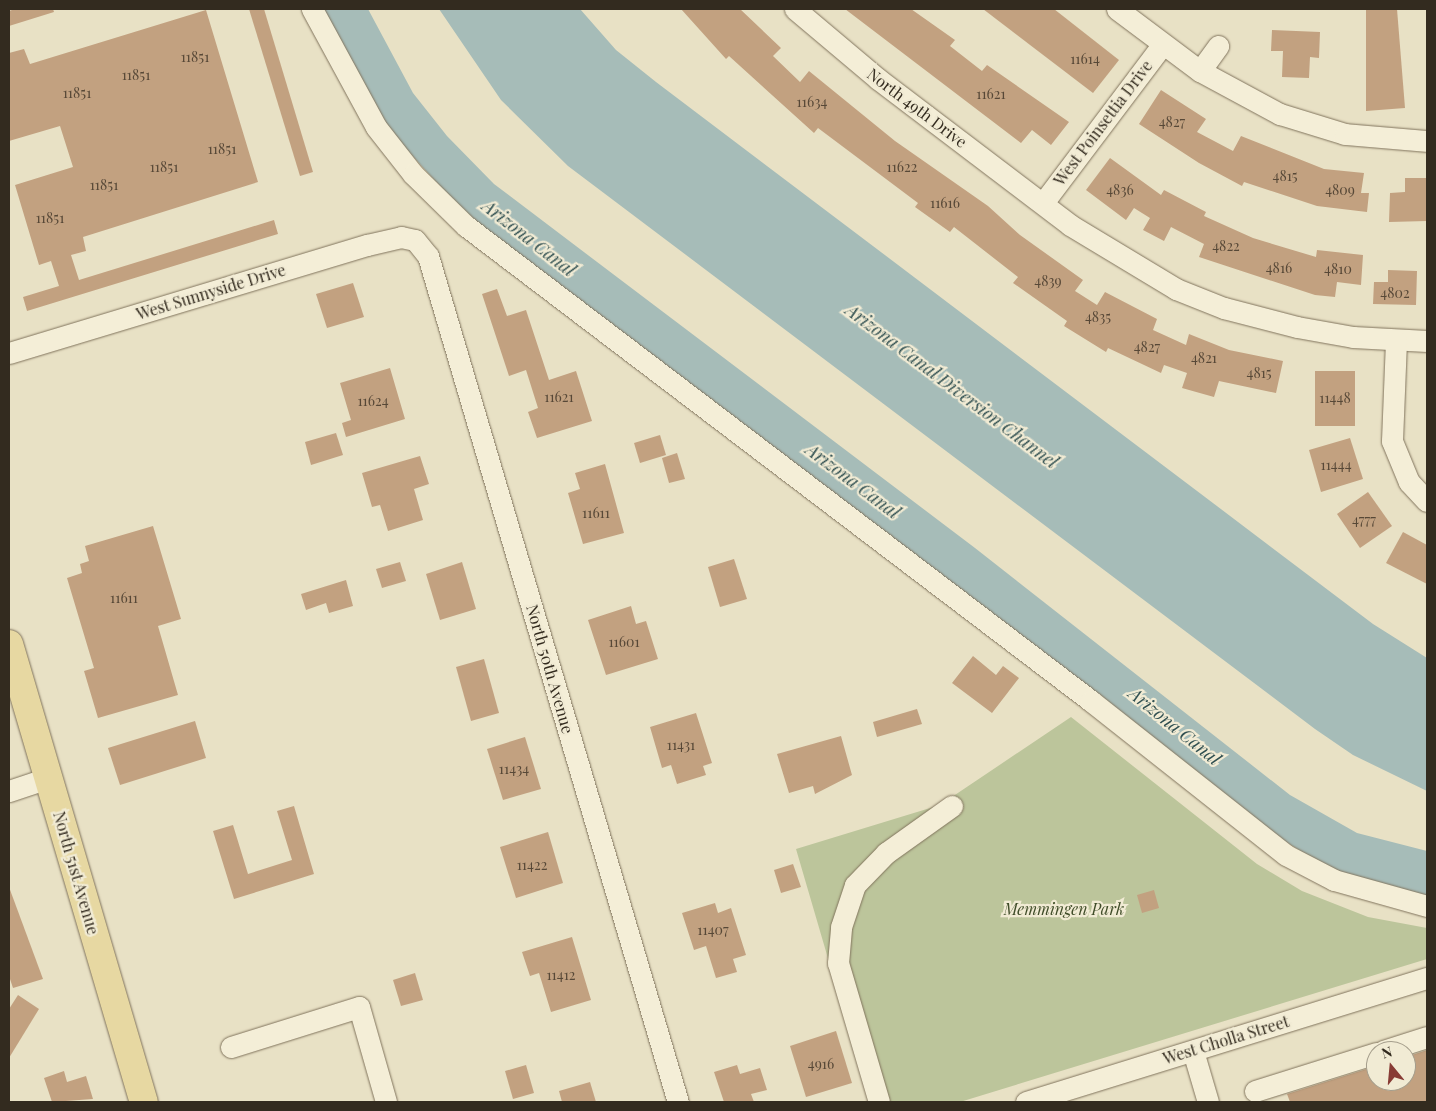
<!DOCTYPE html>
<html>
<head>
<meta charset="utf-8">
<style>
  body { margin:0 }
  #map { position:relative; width:1436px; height:1111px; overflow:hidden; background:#e8e1c5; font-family:"Playfair Display",serif }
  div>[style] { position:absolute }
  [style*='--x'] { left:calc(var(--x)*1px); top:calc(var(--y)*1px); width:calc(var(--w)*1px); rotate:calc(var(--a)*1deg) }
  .green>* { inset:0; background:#bcc59b }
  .water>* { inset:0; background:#a6bcb8 }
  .building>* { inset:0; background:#c2a180 }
  .roads { filter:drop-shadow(0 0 1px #81745d) drop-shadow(0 0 1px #81745d) }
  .minor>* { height:21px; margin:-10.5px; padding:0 10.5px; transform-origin:10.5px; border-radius:10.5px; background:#f4eed7 }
  .major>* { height:28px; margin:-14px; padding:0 14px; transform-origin:14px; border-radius:14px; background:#e7d8a2 }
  span { translate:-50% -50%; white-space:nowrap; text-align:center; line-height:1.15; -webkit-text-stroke:4.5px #f1ebd4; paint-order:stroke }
  .number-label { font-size:14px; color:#574837 }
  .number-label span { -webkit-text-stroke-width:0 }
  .street-label { font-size:16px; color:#332b1f }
  .park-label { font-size:16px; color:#404d29; font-style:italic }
  .water-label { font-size:18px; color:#315051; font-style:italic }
  .frame { position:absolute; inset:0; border:10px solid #332b1f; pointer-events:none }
  .north { position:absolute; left:1366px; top:1041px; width:50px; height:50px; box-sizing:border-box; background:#f1ebd4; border:1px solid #a59e8c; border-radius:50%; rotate:343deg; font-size:14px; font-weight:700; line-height:20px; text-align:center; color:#332b1f }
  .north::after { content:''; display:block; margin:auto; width:18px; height:22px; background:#883c35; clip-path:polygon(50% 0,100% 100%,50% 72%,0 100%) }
</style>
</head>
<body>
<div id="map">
  <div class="green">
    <div style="clip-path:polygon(1071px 717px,1257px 864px,1302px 891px,1368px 917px,1427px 928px,1427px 959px,960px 1102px,870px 1102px,796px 849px,940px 805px)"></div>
  </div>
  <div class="water">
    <div style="clip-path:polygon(321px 9px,368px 9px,413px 93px,447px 136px,494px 184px,975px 548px,1290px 795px,1357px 833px,1427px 851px,1427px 896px,1383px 887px,1325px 866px,1278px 837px,470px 219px,387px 128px)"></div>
    <div style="clip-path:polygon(439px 9px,580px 9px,616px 50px,656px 82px,1373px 624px,1427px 658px,1427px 791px,1353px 755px,1315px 729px,568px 166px,501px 100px)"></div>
  </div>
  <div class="building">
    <div style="clip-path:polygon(15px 9px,53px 9px,54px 12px,9px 26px,9px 11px)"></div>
    <div style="clip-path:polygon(249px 9px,264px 9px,313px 172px,300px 176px)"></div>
    <div style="clip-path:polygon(681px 9px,740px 9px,781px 48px,773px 56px,800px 82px,809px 71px,895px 141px,988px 206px,1020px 235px,1083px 280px,1075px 291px,1097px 305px,1105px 292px,1157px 319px,1153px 330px,1186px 345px,1189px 334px,1229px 350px,1283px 361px,1276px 393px,1219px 381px,1214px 397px,1182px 388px,1187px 373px,1164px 365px,1161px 373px,1108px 348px,1106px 352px,1064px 326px,1067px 321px,1013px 283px,1018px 277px,954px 227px,950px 232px,915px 207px,918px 203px,818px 128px,814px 133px,729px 56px,726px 59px)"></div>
    <div style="clip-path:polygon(845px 9px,911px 9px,955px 40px,950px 46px,982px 71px,987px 65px,1069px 122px,1051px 145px,1032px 130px,1021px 143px)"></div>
    <div style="clip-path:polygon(983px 9px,1054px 9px,1119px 60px,1093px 93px)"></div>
    <div style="clip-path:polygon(1366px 9px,1397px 9px,1405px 108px,1366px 111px)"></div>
    <div style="clip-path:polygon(206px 10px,258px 182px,83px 237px,86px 251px,71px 255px,79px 280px,274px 220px,278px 234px,27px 311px,23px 297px,59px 286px,51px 261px,39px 265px,15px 185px,73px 167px,60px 126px,9px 141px,9px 53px,24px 49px,30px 64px)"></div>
    <div style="clip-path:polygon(1272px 30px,1320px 32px,1319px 58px,1310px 57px,1309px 78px,1282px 77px,1283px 51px,1271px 51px)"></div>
    <div style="clip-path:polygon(1161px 90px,1206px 119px,1197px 132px,1233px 151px,1241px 136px,1324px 169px,1364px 173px,1361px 193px,1369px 193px,1367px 212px,1317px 206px,1244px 182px,1242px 186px,1199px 163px,1139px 124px)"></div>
    <div style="clip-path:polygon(1110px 158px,1161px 195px,1164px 190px,1206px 212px,1204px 216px,1253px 238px,1316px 257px,1317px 250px,1363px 255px,1361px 285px,1337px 282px,1335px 297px,1315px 295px,1199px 257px,1204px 244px,1171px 227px,1164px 241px,1143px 230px,1150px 218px,1134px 208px,1126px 220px,1086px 190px)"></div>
    <div style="clip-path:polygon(1405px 178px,1427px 178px,1427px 221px,1389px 222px,1390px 193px,1405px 192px)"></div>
    <div style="clip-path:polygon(1388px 270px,1417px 271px,1416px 305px,1373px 304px,1374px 282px,1388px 282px)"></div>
    <div style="clip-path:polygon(353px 283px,364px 317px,327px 328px,316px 294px)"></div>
    <div style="clip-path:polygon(497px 289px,507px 316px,526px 310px,549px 380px,576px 371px,592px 421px,537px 438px,528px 412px,538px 408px,526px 370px,509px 376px,482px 294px)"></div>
    <div style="clip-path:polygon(390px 368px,405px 419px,346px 437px,342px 423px,351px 420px,340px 383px)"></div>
    <div style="clip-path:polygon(1315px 371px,1355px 371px,1355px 426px,1315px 426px)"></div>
    <div style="clip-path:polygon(336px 433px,343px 455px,311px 465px,305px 442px)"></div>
    <div style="clip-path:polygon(660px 435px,666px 455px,640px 463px,634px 443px)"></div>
    <div style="clip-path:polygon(1350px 438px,1363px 479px,1321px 492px,1309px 450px)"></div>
    <div style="clip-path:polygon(677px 453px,685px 479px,669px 483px,662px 458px)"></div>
    <div style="clip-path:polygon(420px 456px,429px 484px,414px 489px,423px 520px,388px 531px,380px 505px,372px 507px,362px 473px)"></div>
    <div style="clip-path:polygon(605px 464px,624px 533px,583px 544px,568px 493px,580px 489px,575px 473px)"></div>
    <div style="clip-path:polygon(1368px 492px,1392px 526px,1360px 548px,1337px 514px)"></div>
    <div style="clip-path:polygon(153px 526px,181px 619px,158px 626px,178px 695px,98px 718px,84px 671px,94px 668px,67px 578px,82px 573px,80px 564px,89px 561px,85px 546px)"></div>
    <div style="clip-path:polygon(1403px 532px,1427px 545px,1427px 584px,1386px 563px)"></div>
    <div style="clip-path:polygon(734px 559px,747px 599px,720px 607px,708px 567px)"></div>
    <div style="clip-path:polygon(400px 562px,406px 581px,382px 588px,376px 569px)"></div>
    <div style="clip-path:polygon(462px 562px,476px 609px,440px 620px,426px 574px)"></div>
    <div style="clip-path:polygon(346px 580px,353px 606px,329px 613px,326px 603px,306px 610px,301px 594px)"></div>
    <div style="clip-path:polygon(631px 606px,636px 624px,646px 621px,658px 659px,606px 675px,588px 620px)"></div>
    <div style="clip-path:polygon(973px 656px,996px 675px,1003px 666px,1019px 678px,992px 713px,952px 683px)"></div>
    <div style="clip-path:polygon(484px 659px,499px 713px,471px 721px,456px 667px)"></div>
    <div style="clip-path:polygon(917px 709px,922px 724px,877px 737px,873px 722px)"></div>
    <div style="clip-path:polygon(696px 713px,712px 763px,703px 766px,706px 775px,677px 784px,671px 765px,662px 768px,650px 727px)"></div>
    <div style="clip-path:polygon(195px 721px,206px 758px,120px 785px,108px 748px)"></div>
    <div style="clip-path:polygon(841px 736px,852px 775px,815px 794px,813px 786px,789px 793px,777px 754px)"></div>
    <div style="clip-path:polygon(525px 737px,541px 789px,503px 800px,487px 749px)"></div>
    <div style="clip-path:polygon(294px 806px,314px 874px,234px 899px,213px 831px,233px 825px,248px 874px,292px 860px,277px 811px)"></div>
    <div style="clip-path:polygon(548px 832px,563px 883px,516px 898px,500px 847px)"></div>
    <div style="clip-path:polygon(793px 864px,801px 887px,781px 893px,774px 870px)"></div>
    <div style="clip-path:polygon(9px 887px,43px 979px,13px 988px,9px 976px)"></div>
    <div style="clip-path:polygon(1154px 890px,1159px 908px,1142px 913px,1137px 895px)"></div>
    <div style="clip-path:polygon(715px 903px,718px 913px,731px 908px,746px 955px,733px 959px,737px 972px,716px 978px,706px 946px,694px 950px,682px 913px)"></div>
    <div style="clip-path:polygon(572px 937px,591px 1000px,551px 1012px,539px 973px,530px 976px,522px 952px)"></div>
    <div style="clip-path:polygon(415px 973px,423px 1000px,401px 1006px,393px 980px)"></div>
    <div style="clip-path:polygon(18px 995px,39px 1009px,9px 1058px,9px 1009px)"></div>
    <div style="clip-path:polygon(836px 1031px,852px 1083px,806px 1097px,790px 1046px)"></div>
    <div style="clip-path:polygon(1427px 1050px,1427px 1102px,1290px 1102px,1287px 1094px,1376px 1066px,1376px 1081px,1406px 1081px,1406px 1057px)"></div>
    <div style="clip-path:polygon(526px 1065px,534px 1093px,513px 1099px,505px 1071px)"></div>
    <div style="clip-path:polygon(737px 1065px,740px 1074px,760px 1068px,767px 1090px,751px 1094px,754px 1102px,724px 1102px,714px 1072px)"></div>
    <div style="clip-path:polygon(64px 1071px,67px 1082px,86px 1076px,93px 1099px,52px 1102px,44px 1078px)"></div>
    <div style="clip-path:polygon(590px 1082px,596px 1102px,562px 1102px,559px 1091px)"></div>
  </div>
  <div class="roads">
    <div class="minor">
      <div style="--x:312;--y:9;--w:134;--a:61.5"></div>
      <div style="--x:376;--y:127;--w:60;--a:51.8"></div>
      <div style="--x:413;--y:174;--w:74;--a:44.5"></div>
      <div style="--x:466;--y:226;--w:785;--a:37.23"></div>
      <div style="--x:1091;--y:701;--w:248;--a:38.3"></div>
      <div style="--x:1286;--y:855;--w:54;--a:27.5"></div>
      <div style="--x:1334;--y:880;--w:97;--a:15.6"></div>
      <div style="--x:795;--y:9;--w:109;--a:40.1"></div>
      <div style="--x:878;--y:79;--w:241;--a:37.2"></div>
      <div style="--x:1070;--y:225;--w:124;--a:31.1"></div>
      <div style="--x:1176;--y:289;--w:52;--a:21.6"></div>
      <div style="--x:1224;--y:308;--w:75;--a:14.6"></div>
      <div style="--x:1297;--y:327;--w:57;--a:10.1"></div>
      <div style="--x:1353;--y:337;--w:74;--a:3.1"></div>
      <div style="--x:1117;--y:9;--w:104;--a:36.8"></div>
      <div style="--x:1200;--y:71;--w:91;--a:28.3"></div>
      <div style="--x:1280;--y:114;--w:68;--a:17.1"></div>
      <div style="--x:1345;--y:134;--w:82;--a:4.9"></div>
      <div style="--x:1200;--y:71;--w:31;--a:-54"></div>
      <div style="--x:1043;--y:203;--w:199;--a:-53"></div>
      <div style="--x:1396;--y:341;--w:100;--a:92.3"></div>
      <div style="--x:1392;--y:441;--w:44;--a:67.5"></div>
      <div style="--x:1409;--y:482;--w:26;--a:47"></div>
      <div style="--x:9;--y:353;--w:374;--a:-16.8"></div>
      <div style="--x:367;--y:245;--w:35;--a:-13"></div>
      <div style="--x:401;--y:237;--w:14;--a:12"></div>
      <div style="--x:415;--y:240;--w:21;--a:51"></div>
      <div style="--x:428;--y:256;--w:882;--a:73.54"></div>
      <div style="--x:9;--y:791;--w:41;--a:-18.4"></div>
      <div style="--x:231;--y:1047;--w:134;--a:-17.4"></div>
      <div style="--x:359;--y:1007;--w:99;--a:74.1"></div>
      <div style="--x:1193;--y:1051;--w:53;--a:73.6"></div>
      <div style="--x:1383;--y:1051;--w:46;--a:-17.7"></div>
      <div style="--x:1255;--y:1091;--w:127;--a:-17.4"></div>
      <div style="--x:879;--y:1102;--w:145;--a:-106.4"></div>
      <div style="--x:838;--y:963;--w:36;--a:-85"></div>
      <div style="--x:841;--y:927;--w:44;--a:-71.6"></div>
      <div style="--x:855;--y:885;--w:45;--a:-45.9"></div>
      <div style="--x:886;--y:853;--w:81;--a:-35.5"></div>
      <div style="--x:1026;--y:1102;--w:420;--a:-17.2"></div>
    </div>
    <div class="major">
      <div style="--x:9;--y:644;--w:477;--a:73.6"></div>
    </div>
  </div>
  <div class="number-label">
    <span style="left:195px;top:57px">11851</span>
    <span style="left:1085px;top:59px">11614</span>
    <span style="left:136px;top:75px">11851</span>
    <span style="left:77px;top:93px">11851</span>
    <span style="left:991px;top:94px">11621</span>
    <span style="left:812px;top:102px">11634</span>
    <span style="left:1172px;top:122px">4827</span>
    <span style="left:222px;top:149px">11851</span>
    <span style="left:164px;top:167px">11851</span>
    <span style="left:902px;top:167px">11622</span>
    <span style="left:1285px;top:176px">4815</span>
    <span style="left:104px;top:185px">11851</span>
    <span style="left:1120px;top:190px">4836</span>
    <span style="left:1340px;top:190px">4809</span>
    <span style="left:945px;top:203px">11616</span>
    <span style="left:50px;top:218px">11851</span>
    <span style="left:1226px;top:246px">4822</span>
    <span style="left:1279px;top:268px">4816</span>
    <span style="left:1338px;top:269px">4810</span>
    <span style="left:1048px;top:281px">4839</span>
    <span style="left:1395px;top:293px">4802</span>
    <span style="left:1098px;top:317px">4835</span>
    <span style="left:1147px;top:347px">4827</span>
    <span style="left:1204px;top:358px">4821</span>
    <span style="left:1259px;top:373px">4815</span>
    <span style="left:559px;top:397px">11621</span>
    <span style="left:1335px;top:398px">11448</span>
    <span style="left:373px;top:401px">11624</span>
    <span style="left:1336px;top:465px">11444</span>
    <span style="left:596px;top:513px">11611</span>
    <span style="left:1364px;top:520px">4777</span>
    <span style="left:124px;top:598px">11611</span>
    <span style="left:624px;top:642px">11601</span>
    <span style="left:681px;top:745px">11431</span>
    <span style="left:514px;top:769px">11434</span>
    <span style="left:532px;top:865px">11422</span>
    <span style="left:713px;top:930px">11407</span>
    <span style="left:561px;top:975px">11412</span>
    <span style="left:821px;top:1064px">4916</span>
  </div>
  <div class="street-label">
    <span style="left:917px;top:108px;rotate:37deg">North 49th Drive</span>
    <span style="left:1103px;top:123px;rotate:-53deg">West Poinsettia Drive</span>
    <span style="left:211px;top:292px;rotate:-17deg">West Sunnyside Drive</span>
    <span style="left:550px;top:669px;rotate:74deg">North 50th Avenue</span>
    <span style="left:76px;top:873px;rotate:74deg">North 51st Avenue</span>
    <span style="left:1226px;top:1040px;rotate:-17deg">West Cholla Street</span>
  </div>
  <div class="park-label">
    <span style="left:1064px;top:909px">Memmingen Park</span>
  </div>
  <div class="water-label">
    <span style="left:529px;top:238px;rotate:38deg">Arizona Canal</span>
    <span style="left:952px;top:386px;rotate:37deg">Arizona Canal Diversion Channel</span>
    <span style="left:853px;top:481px;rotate:37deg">Arizona Canal</span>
    <span style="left:1175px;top:726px;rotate:39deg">Arizona Canal</span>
  </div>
  <div class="frame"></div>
  <div class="north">N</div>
</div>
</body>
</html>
